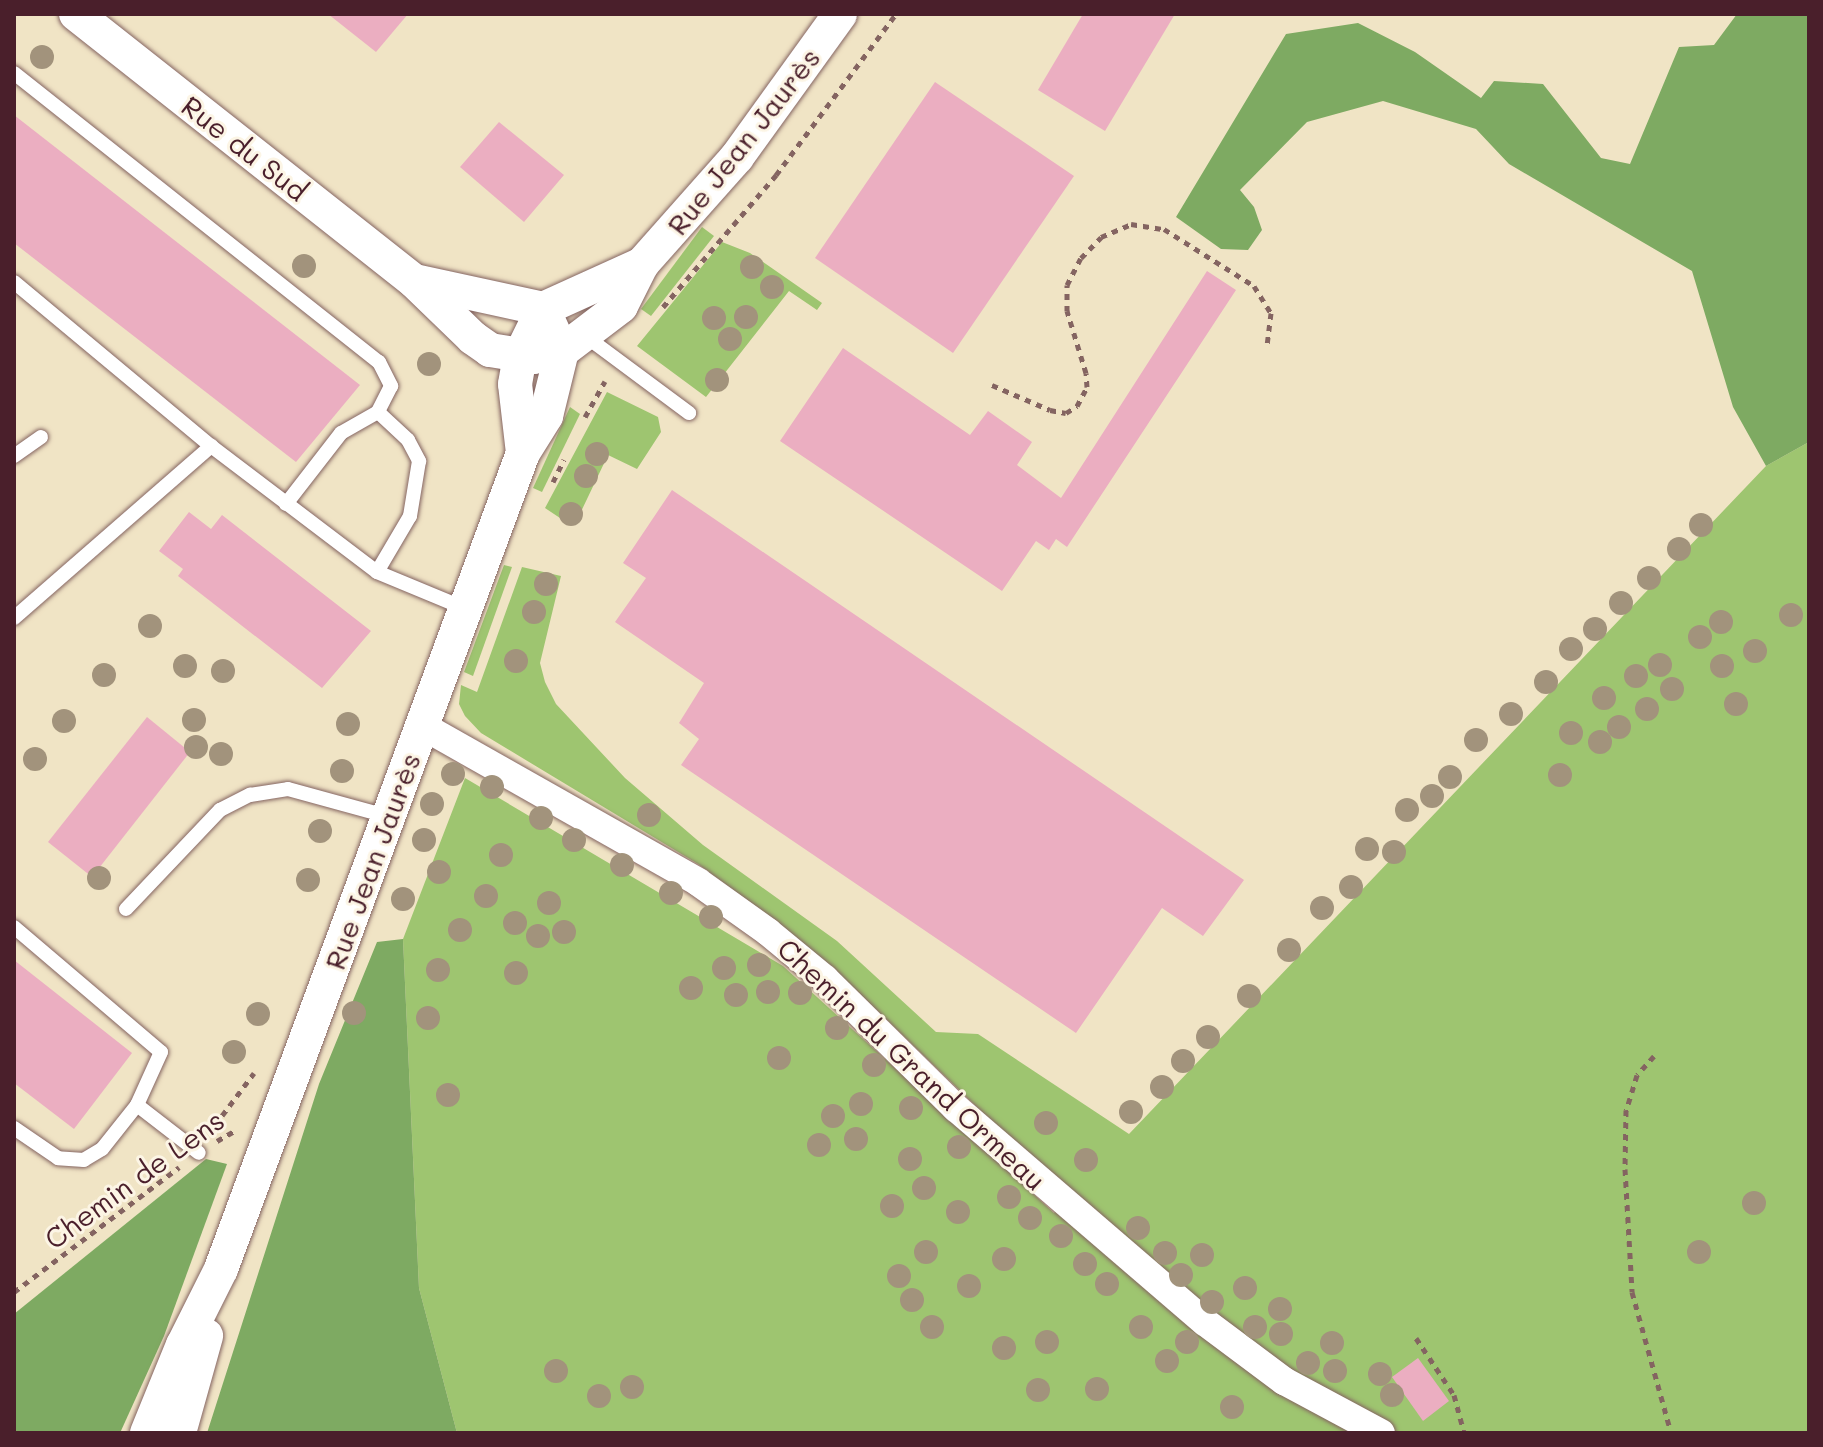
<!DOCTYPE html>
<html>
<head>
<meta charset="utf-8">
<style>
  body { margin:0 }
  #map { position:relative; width:1823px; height:1447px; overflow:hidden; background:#f0e4c5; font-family:Mali,sans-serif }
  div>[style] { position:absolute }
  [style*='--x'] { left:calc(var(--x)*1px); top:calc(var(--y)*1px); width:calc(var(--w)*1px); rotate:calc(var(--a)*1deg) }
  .green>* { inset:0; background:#9ec570 }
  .forest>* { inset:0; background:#7eaa62 }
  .building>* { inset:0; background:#ebaec1 }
  .path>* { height:5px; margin-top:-2.5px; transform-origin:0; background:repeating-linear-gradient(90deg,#846461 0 6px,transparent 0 12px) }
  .roads { filter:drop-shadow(0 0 2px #846461) drop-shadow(0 0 2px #846461) }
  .service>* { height:14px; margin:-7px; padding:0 7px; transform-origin:7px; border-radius:7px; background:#fff }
  .minor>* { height:28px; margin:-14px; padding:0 14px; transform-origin:14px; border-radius:14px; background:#fff }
  .tertiary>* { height:34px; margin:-17px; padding:0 17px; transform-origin:17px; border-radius:17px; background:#fff }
  .trees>* { width:24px; height:24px; margin:-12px; border-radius:50%; background:#a2937c }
  span { translate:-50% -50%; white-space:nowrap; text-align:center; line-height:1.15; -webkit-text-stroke:6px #fcf5e5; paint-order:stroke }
  .street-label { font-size:28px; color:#4a1f2b }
  .frame { position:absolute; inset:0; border:16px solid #4a1f2b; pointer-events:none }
</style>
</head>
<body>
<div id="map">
  <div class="green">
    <div style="clip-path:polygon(702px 227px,714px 236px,651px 316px,641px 309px)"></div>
    <div style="clip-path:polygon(722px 242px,750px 253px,822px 303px,817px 310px,789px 291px,706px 397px,637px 346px)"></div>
    <div style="clip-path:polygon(607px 392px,658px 417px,661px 432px,637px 469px,608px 455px,577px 520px,560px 518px,545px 508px)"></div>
    <div style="clip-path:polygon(570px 407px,580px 414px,542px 492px,533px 488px)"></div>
    <div style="clip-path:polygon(1809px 442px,1809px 1433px,457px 1433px,419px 1288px,403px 939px,465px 778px,783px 966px,1054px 1213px,1070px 1197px,856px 990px,766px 914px,698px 864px,481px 733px,465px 716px,459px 704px,461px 685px,477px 692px,522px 567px,561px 576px,540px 663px,545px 682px,556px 704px,625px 778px,703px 845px,837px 941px,936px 1032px,978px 1034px,1129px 1134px,1766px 466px)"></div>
    <div style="clip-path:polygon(504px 565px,512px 567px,473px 676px,464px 672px)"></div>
  </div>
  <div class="forest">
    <div style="clip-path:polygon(1737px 14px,1809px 14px,1809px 442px,1766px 466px,1733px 407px,1692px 271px,1509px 164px,1476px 129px,1383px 101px,1307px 122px,1240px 190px,1254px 207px,1262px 230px,1248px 250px,1221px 249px,1176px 217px,1286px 34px,1358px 23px,1415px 52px,1481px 98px,1494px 81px,1543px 84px,1601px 158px,1630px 164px,1679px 47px,1714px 45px)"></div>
    <div style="clip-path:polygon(403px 939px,419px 1288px,457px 1433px,207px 1433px,319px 1084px,377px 942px)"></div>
    <div style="clip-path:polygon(206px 1159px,227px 1164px,164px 1336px,120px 1433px,14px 1433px,14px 1314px)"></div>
  </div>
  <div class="building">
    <div style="clip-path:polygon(328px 14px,408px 14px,376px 52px)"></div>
    <div style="clip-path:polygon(1083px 14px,1175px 14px,1105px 131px,1038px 90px)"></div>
    <div style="clip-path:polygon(935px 82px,1074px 176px,953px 353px,815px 258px)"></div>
    <div style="clip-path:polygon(14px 115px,360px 385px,296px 462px,14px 243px)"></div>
    <div style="clip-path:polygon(499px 122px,564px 175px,524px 222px,460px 167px)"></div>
    <div style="clip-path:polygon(1207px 271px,1236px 290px,1067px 547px,1056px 539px,1049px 550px,1036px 541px,1002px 591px,780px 441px,843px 348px,970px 435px,988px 411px,1032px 442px,1017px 465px,1061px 498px)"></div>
    <div style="clip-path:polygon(672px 490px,1244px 880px,1203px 936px,1162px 908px,1076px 1033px,681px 765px,699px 739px,679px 723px,704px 683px,615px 622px,646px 578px,623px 563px)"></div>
    <div style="clip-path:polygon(189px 512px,211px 529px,222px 515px,371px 631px,322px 688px,178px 576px,183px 569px,159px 551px)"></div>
    <div style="clip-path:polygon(147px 717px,190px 752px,92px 877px,48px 842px)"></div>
    <div style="clip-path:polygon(14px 960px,132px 1053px,74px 1129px,14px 1083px)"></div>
    <div style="clip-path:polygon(1418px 1358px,1449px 1401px,1423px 1421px,1392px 1377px)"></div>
  </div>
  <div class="path">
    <div style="--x:663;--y:307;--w:174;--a:-49.4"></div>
    <div style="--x:776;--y:175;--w:201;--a:-53.3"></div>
    <div style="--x:992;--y:385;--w:63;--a:23.3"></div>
    <div style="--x:1050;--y:410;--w:16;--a:11"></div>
    <div style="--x:1066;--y:413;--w:13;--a:-32"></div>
    <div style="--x:1077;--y:406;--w:21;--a:-62"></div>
    <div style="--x:1087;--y:387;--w:14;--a:-94"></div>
    <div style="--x:1086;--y:373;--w:65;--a:-107"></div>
    <div style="--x:1067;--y:311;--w:26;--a:-90"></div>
    <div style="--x:1067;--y:285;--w:30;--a:-63"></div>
    <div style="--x:1081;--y:258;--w:29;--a:-46"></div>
    <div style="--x:1101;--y:237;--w:33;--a:-23"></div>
    <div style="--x:1131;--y:224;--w:33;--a:9"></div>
    <div style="--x:1164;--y:229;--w:107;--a:32.3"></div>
    <div style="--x:1254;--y:286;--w:32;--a:58"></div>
    <div style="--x:1271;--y:313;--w:31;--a:97"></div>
    <div style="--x:585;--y:417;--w:41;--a:-60.9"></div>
    <div style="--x:553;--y:482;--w:25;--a:-64"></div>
    <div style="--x:1654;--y:1056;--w:25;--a:132"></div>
    <div style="--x:1637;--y:1075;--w:37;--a:107"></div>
    <div style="--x:1626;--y:1110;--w:59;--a:91"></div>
    <div style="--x:1625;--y:1169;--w:123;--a:86.7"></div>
    <div style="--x:1632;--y:1292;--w:146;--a:74.5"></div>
    <div style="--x:215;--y:1125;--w:65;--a:-53.1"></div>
    <div style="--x:217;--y:1141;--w:22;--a:-30"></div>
    <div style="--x:14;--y:1292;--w:207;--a:-37.1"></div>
    <div style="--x:1416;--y:1338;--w:69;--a:56.3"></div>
    <div style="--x:1454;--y:1395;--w:39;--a:75"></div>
  </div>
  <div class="roads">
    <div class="service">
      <div style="--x:14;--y:73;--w:466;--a:38.4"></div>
      <div style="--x:379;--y:362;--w:27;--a:63"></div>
      <div style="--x:391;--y:386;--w:29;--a:117"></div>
      <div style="--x:14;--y:282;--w:256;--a:39.8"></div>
      <div style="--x:211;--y:446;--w:208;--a:37.2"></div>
      <div style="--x:377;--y:572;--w:94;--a:22.5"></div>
      <div style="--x:584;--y:335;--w:131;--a:36.6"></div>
      <div style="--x:14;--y:456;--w:33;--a:-35"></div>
      <div style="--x:286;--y:504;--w:90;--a:-52.2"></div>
      <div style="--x:341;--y:433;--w:43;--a:-29.6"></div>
      <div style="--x:378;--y:412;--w:41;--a:43"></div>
      <div style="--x:408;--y:440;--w:24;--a:62"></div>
      <div style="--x:419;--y:461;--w:56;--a:99.3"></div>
      <div style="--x:410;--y:516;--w:65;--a:120.5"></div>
      <div style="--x:14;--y:618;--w:262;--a:-41.1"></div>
      <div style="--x:126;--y:909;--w:137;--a:-46.5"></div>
      <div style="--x:220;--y:810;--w:34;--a:-27"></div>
      <div style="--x:250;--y:795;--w:38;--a:-9"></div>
      <div style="--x:288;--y:789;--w:103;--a:15.3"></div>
      <div style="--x:14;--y:927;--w:193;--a:40.4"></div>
      <div style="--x:161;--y:1052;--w:58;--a:114.4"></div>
      <div style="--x:137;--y:1105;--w:56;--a:128.5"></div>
      <div style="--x:102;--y:1149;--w:21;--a:149"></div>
      <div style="--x:84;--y:1160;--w:26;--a:-176"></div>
      <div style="--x:58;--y:1158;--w:53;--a:-145.7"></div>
      <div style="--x:137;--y:1105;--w:78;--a:37.7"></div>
    </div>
    <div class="minor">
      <div style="--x:421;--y:725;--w:318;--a:29.5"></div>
      <div style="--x:698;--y:882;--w:86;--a:35.5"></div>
      <div style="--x:768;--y:932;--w:74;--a:39.5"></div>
      <div style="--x:825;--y:979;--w:184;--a:44.6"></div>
      <div style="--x:956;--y:1108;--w:328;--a:40.7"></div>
      <div style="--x:1205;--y:1322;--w:99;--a:36.8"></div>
      <div style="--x:1284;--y:1381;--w:110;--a:28.2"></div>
    </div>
    <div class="tertiary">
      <div style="--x:76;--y:14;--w:431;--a:38.3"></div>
      <div style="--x:414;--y:281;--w:82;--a:44"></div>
      <div style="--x:473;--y:338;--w:21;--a:35"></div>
      <div style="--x:490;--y:350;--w:44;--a:9.2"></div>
      <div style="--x:533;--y:357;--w:30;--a:-12"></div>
      <div style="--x:562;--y:351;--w:74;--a:-37.3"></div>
      <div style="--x:621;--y:306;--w:47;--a:-63.4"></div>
      <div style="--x:642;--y:264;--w:143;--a:-48.4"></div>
      <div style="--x:737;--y:157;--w:176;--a:-54.2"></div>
      <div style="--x:415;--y:281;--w:131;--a:12.3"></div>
      <div style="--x:523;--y:453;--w:69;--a:-96.6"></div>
      <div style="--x:515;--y:384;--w:28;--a:-80"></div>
      <div style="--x:520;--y:356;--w:52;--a:-63.9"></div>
      <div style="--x:543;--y:309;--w:109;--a:-24.4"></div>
      <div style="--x:147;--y:1433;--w:95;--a:-67.8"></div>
      <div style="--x:183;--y:1345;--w:85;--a:-63.4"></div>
      <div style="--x:221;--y:1269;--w:870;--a:-69.69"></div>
      <div style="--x:523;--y:453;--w:44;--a:-58.1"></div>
      <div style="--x:546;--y:416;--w:67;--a:-76.2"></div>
      <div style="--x:562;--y:351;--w:46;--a:-114.3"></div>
      <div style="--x:179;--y:1433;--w:101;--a:-74.4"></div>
    </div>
  </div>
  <div class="trees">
    <div style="left:42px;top:57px"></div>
    <div style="left:304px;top:266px"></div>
    <div style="left:752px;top:267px"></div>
    <div style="left:772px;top:287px"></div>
    <div style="left:746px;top:317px"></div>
    <div style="left:714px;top:318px"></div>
    <div style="left:730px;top:339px"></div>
    <div style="left:429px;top:364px"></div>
    <div style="left:717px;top:380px"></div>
    <div style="left:597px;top:454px"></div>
    <div style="left:586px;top:476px"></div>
    <div style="left:571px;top:514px"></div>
    <div style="left:1701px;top:525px"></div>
    <div style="left:1679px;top:549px"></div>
    <div style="left:1649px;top:578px"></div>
    <div style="left:546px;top:584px"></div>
    <div style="left:1621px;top:603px"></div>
    <div style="left:534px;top:612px"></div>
    <div style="left:1791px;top:615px"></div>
    <div style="left:1721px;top:622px"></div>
    <div style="left:150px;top:626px"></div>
    <div style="left:1595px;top:629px"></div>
    <div style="left:1700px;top:637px"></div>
    <div style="left:1571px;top:649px"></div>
    <div style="left:1755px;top:651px"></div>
    <div style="left:516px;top:661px"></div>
    <div style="left:1660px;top:665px"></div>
    <div style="left:185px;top:666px"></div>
    <div style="left:1722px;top:666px"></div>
    <div style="left:223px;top:671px"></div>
    <div style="left:104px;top:675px"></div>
    <div style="left:1636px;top:676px"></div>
    <div style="left:1546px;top:682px"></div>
    <div style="left:1672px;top:689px"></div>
    <div style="left:1604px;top:698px"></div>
    <div style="left:1736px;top:704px"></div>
    <div style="left:1647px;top:709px"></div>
    <div style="left:1511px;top:714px"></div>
    <div style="left:194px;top:720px"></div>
    <div style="left:64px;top:721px"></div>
    <div style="left:348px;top:724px"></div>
    <div style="left:1619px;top:727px"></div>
    <div style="left:1571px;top:733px"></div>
    <div style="left:1476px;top:740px"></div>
    <div style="left:1600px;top:742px"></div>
    <div style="left:196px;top:747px"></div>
    <div style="left:221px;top:754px"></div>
    <div style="left:35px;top:759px"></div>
    <div style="left:342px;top:771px"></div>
    <div style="left:453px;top:774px"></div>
    <div style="left:1560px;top:775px"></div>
    <div style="left:1450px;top:777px"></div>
    <div style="left:492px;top:787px"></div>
    <div style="left:1432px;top:796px"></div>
    <div style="left:432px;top:804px"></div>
    <div style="left:1407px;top:810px"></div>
    <div style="left:649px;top:815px"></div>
    <div style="left:541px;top:818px"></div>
    <div style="left:320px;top:831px"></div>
    <div style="left:424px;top:840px"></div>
    <div style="left:574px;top:840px"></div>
    <div style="left:1367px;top:849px"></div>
    <div style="left:1394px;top:852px"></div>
    <div style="left:501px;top:855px"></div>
    <div style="left:622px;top:865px"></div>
    <div style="left:439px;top:872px"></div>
    <div style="left:99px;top:878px"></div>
    <div style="left:308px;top:880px"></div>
    <div style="left:1351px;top:887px"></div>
    <div style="left:671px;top:893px"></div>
    <div style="left:486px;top:896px"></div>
    <div style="left:403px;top:899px"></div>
    <div style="left:549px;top:903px"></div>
    <div style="left:1322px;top:908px"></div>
    <div style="left:711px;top:917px"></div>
    <div style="left:515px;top:923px"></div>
    <div style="left:460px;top:930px"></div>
    <div style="left:564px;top:932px"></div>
    <div style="left:538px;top:936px"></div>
    <div style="left:1289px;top:950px"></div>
    <div style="left:759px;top:965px"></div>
    <div style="left:724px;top:968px"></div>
    <div style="left:438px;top:970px"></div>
    <div style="left:516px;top:973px"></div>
    <div style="left:691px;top:988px"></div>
    <div style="left:768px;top:992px"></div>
    <div style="left:800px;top:993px"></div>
    <div style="left:736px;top:995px"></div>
    <div style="left:1249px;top:996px"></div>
    <div style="left:354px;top:1013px"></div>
    <div style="left:258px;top:1014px"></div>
    <div style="left:428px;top:1018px"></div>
    <div style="left:837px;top:1028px"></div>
    <div style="left:1208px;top:1037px"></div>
    <div style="left:234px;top:1052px"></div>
    <div style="left:779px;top:1058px"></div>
    <div style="left:1183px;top:1061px"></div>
    <div style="left:874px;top:1065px"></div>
    <div style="left:1162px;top:1087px"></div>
    <div style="left:448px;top:1095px"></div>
    <div style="left:861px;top:1104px"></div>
    <div style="left:911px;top:1108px"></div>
    <div style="left:1131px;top:1112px"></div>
    <div style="left:833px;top:1116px"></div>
    <div style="left:1046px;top:1123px"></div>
    <div style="left:856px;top:1139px"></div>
    <div style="left:819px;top:1145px"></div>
    <div style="left:959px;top:1147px"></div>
    <div style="left:910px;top:1159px"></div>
    <div style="left:1086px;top:1160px"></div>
    <div style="left:924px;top:1188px"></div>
    <div style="left:1009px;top:1197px"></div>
    <div style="left:1754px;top:1203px"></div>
    <div style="left:892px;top:1206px"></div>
    <div style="left:958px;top:1212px"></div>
    <div style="left:1030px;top:1218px"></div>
    <div style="left:1138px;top:1228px"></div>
    <div style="left:1061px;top:1236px"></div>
    <div style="left:926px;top:1252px"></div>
    <div style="left:1699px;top:1252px"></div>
    <div style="left:1165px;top:1253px"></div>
    <div style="left:1202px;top:1255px"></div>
    <div style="left:1004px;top:1259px"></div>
    <div style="left:1085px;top:1264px"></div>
    <div style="left:1181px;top:1275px"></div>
    <div style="left:899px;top:1276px"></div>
    <div style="left:1107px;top:1284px"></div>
    <div style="left:969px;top:1286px"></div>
    <div style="left:1245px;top:1288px"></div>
    <div style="left:912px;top:1300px"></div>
    <div style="left:1212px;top:1302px"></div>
    <div style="left:1280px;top:1309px"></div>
    <div style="left:932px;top:1327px"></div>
    <div style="left:1141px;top:1327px"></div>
    <div style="left:1255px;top:1327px"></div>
    <div style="left:1281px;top:1334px"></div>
    <div style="left:1047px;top:1342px"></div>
    <div style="left:1187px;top:1342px"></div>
    <div style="left:1332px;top:1343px"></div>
    <div style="left:1004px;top:1348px"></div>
    <div style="left:1167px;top:1361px"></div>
    <div style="left:1308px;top:1363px"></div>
    <div style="left:556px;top:1371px"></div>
    <div style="left:1335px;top:1371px"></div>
    <div style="left:1380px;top:1374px"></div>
    <div style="left:632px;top:1387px"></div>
    <div style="left:1097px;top:1389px"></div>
    <div style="left:1038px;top:1390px"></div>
    <div style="left:1392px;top:1395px"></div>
    <div style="left:599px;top:1396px"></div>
    <div style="left:1232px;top:1407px"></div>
  </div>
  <div class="street-label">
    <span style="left:743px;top:141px;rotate:-52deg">Rue Jean Jaurès</span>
    <span style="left:245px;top:148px;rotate:38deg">Rue du Sud</span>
    <span style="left:372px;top:861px;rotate:-70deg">Rue Jean Jaurès</span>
    <span style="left:912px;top:1064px;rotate:43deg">Chemin du Grand Ormeau</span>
    <span style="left:134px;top:1179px;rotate:-36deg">Chemin de Lens</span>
  </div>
  <div class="frame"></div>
</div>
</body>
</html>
